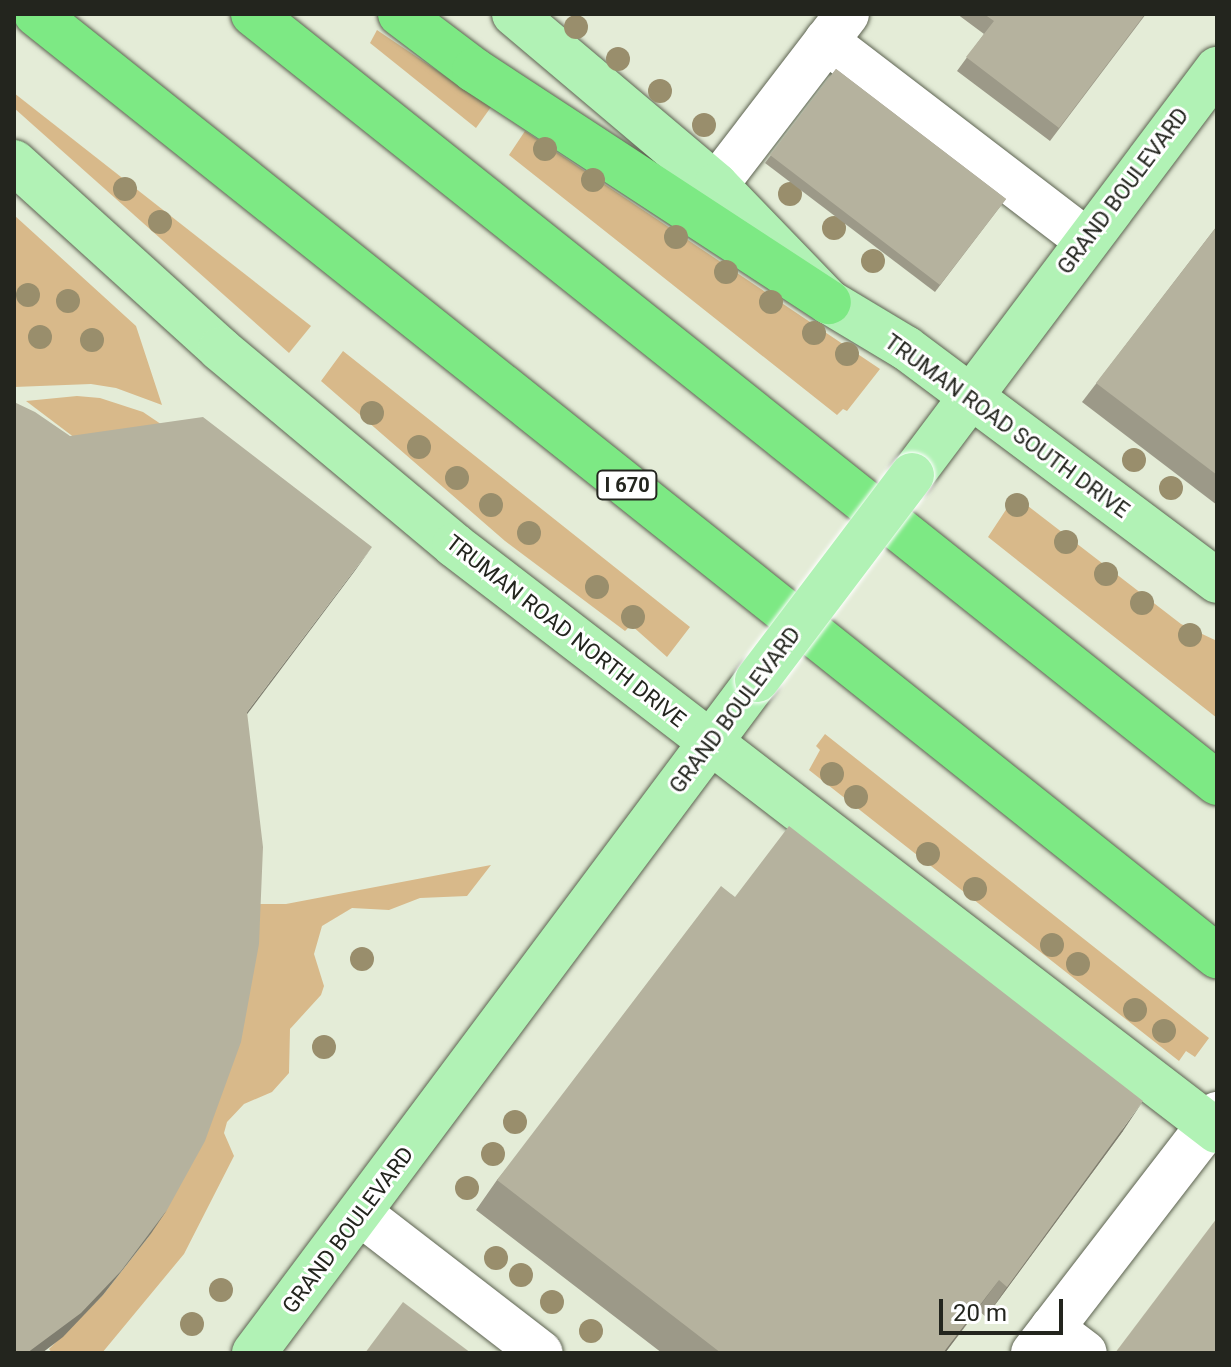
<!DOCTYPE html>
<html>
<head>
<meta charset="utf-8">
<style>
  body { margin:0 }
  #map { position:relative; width:1231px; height:1367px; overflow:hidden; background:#e4ecd7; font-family:Roboto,sans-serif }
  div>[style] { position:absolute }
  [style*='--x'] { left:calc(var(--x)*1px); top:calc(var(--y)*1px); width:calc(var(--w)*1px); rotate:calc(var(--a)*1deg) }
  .green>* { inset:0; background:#d8b98a }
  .roads { filter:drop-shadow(0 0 2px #5d6351) drop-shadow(0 0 2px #5d6351) }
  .minor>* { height:44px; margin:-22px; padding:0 22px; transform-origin:22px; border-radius:22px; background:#fff }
  .major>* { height:44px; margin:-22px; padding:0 22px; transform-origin:22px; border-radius:22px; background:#b1f2b5 }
  .highway>* { height:44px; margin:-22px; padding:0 22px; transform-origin:22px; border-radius:22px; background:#7de984 }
  .bridges { filter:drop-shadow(0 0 2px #fff) drop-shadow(0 0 2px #fff) }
  .major-bridge>* { height:44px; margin:-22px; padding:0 22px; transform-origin:22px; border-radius:22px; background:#b1f2b5 }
  .trees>* { width:24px; height:24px; margin:-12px; border-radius:50%; background:#998e6c }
  .wall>* { inset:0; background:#9c9988 }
  .shaded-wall>* { inset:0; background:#7f7d6f }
  .building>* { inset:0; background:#b5b29e }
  span { translate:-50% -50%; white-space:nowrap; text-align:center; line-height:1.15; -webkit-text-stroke:6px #fff; paint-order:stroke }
  .shield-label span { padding:2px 6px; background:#fff; border:2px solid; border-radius:6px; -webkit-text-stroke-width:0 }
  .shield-label { font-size:20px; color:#23251e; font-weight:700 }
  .street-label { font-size:22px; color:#23251e }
  .frame { position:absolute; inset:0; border:16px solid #23251e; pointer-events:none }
  .scale { position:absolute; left:939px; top:1299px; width:124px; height:36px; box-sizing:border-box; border:4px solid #23251e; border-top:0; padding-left:10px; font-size:24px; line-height:28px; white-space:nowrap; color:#23251e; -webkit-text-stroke:6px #fff; paint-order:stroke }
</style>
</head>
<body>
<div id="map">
  <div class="green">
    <div style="clip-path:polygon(377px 30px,491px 107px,476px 128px,370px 43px)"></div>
    <div style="clip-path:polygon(14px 93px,311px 326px,289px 353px,14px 108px)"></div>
    <div style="clip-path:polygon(525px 131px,679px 234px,880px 369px,847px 411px,843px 409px,837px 415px,509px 155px)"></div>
    <div style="clip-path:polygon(14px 215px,136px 326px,162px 405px,116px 388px,91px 384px,14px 387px)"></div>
    <div style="clip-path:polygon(343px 351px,690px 627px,667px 657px,631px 625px,625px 631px,505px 541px,321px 381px)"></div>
    <div style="clip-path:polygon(77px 396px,100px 398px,143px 412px,186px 441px,79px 441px,26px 401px)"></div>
    <div style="clip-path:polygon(1015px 496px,1181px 624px,1217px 641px,1217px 718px,988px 537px)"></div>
    <div style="clip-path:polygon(825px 734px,1209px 1038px,1195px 1057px,1186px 1051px,1179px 1061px,809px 770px,820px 750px,816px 746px)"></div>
    <div style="clip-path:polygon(491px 865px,467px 896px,420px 898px,389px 910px,352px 908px,322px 926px,314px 954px,324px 986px,321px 995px,290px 1029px,289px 1073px,272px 1092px,244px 1104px,227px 1122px,224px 1133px,234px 1156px,184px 1254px,102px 1353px,52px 1353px,49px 1349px,103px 1295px,150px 1235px,245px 904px,286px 904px)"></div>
  </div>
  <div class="roads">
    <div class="minor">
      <div style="--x:826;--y:41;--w:327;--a:37.4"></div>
      <div style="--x:716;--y:185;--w:215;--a:-52.5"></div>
      <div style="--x:361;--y:1214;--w:227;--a:37.7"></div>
      <div style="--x:1052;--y:1328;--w:41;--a:37.1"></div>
      <div style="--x:1033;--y:1353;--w:302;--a:-52.4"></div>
    </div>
    <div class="major">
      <div style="--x:514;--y:14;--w:265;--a:40.2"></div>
      <div style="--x:716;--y:185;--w:163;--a:46"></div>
      <div style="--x:829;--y:302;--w:90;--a:30.9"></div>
      <div style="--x:906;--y:348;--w:389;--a:36.8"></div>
      <div style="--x:14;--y:162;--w:278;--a:42.2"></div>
      <div style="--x:220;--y:349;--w:305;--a:39.9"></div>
      <div style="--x:454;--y:545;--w:962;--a:37.53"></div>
      <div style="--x:912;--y:475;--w:508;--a:-53.08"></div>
      <div style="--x:254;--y:1353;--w:840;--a:-53.23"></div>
    </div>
    <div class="highway">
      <div style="--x:36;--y:14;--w:1511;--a:38.58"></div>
      <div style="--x:253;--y:14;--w:1233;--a:38.58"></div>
      <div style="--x:400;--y:14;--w:93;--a:37.1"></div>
      <div style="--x:474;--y:70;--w:424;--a:33.2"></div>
    </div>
  </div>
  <div class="bridges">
    <div class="major-bridge">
      <div style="--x:757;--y:680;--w:257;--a:-52.9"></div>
    </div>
  </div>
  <div class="trees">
    <div style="left:576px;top:27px"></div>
    <div style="left:618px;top:59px"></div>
    <div style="left:660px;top:91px"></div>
    <div style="left:704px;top:125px"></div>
    <div style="left:545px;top:149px"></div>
    <div style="left:593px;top:180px"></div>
    <div style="left:125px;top:189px"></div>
    <div style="left:790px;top:194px"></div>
    <div style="left:160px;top:222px"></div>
    <div style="left:834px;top:228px"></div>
    <div style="left:676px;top:237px"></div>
    <div style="left:873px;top:261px"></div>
    <div style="left:726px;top:272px"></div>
    <div style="left:28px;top:295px"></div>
    <div style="left:68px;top:301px"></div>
    <div style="left:771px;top:302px"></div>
    <div style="left:814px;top:333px"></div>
    <div style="left:40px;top:337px"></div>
    <div style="left:92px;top:340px"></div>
    <div style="left:847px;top:354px"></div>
    <div style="left:372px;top:413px"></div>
    <div style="left:419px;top:447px"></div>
    <div style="left:1134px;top:460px"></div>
    <div style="left:457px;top:478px"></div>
    <div style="left:1171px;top:488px"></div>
    <div style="left:491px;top:505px"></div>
    <div style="left:1017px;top:505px"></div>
    <div style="left:529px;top:533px"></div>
    <div style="left:1066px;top:542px"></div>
    <div style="left:1106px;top:574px"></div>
    <div style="left:597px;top:587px"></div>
    <div style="left:1142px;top:603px"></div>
    <div style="left:633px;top:617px"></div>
    <div style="left:1190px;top:635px"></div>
    <div style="left:832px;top:774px"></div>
    <div style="left:856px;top:797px"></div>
    <div style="left:928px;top:854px"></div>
    <div style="left:975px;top:889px"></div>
    <div style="left:1052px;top:945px"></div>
    <div style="left:362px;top:959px"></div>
    <div style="left:1078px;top:964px"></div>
    <div style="left:1135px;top:1010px"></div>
    <div style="left:1164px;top:1031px"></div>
    <div style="left:324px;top:1047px"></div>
    <div style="left:515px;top:1122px"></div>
    <div style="left:493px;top:1154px"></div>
    <div style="left:467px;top:1188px"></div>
    <div style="left:496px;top:1258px"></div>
    <div style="left:521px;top:1275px"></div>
    <div style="left:221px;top:1290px"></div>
    <div style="left:552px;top:1302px"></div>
    <div style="left:192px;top:1324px"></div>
    <div style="left:591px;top:1331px"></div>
  </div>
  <div class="wall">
    <div style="clip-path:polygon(957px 14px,1146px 14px,1050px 141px,957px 71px,984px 34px)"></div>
    <div style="clip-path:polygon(836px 69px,1006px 199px,935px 292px,765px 163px)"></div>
    <div style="clip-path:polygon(1217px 226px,1217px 505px,1082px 402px)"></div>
    <div style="clip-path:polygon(735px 897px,1123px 1131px,986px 1317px,978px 1310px,945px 1353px,662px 1353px,476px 1210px,497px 1180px)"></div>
  </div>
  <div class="shaded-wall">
    <div style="clip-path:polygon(372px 547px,354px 572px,230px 737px,247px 712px)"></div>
    <div style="clip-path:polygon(1143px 1101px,1123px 1131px,986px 1317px,1007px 1287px)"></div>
    <div style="clip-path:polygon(167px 1210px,150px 1235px,103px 1295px,63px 1337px,42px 1353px,27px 1353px)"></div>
    <div style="clip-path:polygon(999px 1280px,945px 1353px,943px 1353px)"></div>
  </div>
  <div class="building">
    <div style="clip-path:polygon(984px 14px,1145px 14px,1059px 128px,966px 57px,994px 21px)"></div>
    <div style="clip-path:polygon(836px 69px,1006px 199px,940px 285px,770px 155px)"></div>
    <div style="clip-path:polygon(1217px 226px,1217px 475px,1096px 383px)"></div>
    <div style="clip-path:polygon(14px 402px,35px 412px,70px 436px,203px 417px,372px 547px,247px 712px,263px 847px,259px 944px,241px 1042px,205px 1141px,167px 1210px,121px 1271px,81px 1313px,27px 1353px,14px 1353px)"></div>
    <div style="clip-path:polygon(789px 826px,1143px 1101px,1007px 1287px,999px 1280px,943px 1353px,721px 1353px,497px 1180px,721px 886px,735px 897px)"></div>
    <div style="clip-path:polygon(1217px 1218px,1217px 1353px,1115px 1353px)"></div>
    <div style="clip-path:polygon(403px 1302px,471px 1353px,365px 1353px)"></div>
  </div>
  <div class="shield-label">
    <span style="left:627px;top:485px">I 670</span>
  </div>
  <div class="street-label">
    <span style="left:1123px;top:191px;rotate:-53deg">GRAND BOULEVARD</span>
    <span style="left:1007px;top:426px;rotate:36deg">TRUMAN ROAD SOUTH DRIVE</span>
    <span style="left:566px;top:631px;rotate:38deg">TRUMAN ROAD NORTH DRIVE</span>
    <span style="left:735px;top:710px;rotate:-53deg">GRAND BOULEVARD</span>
    <span style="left:348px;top:1230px;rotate:-53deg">GRAND BOULEVARD</span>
  </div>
  <div class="frame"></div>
  <div class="scale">20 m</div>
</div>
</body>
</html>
